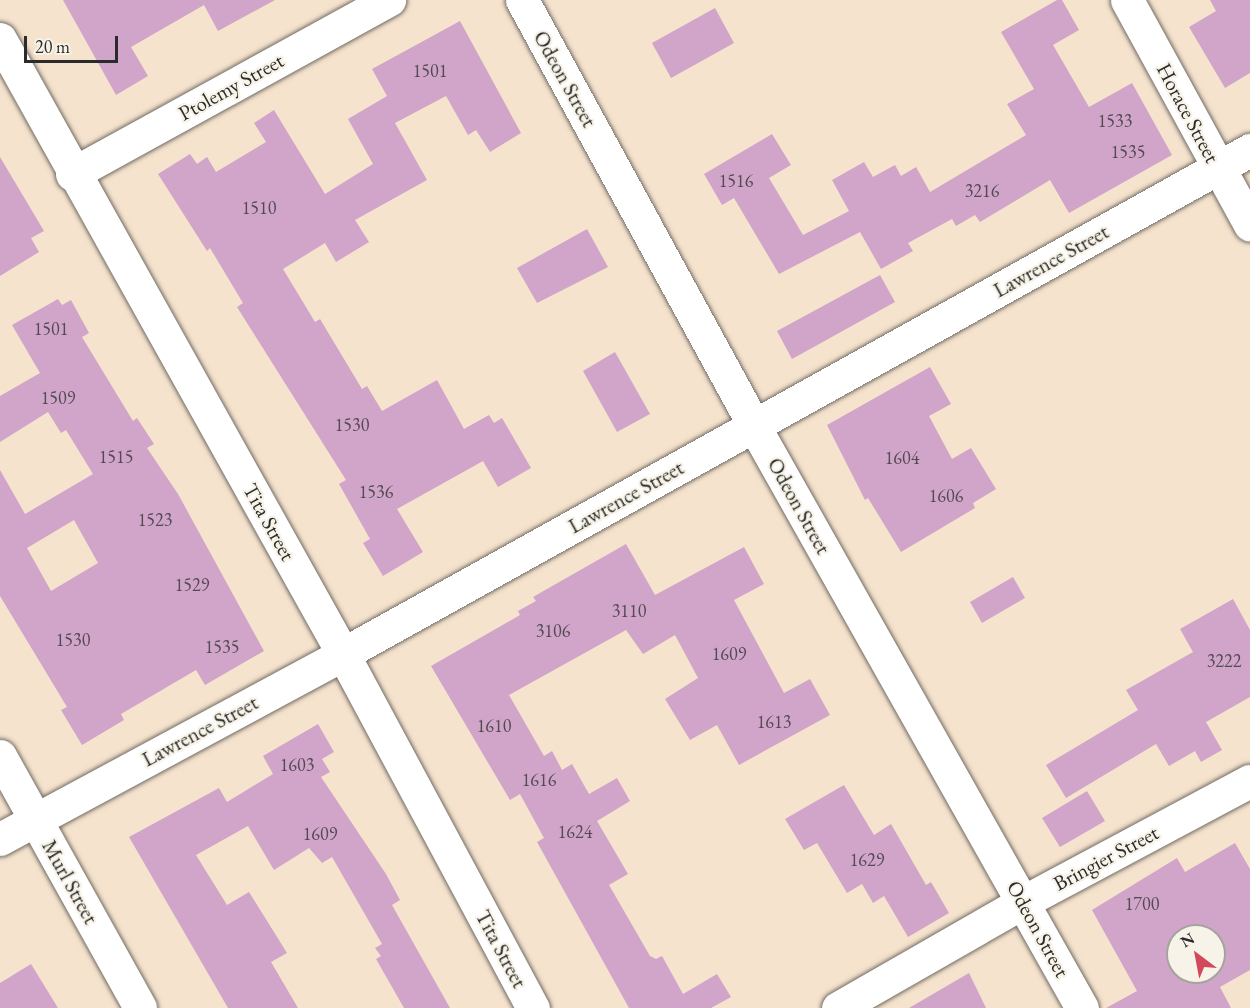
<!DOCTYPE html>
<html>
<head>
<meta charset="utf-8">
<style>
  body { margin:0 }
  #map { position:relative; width:1250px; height:1008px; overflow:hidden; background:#f5e3cd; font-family:"EB Garamond",serif }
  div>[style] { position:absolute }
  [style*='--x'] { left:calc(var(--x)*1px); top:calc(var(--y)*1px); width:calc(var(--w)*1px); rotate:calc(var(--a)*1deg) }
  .building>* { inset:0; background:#d0a5c9 }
  .roads { filter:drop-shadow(0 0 2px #726b64) drop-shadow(0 0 2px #726b64) }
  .minor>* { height:33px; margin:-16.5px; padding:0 16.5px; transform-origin:16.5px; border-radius:16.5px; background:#fff }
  span { translate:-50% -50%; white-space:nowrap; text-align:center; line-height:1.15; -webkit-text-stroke:4.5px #f7f3e8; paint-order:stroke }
  .number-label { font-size:18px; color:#544a52 }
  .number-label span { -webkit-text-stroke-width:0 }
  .street-label { font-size:21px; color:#2b2b2b }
  .north { position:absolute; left:1166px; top:924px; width:60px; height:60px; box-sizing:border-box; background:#f7f3e8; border:2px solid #a5a39c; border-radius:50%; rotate:328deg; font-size:16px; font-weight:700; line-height:24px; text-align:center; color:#2b2b2b }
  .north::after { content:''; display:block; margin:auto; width:21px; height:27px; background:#d1495b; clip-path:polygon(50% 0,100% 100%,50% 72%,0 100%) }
  .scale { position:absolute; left:24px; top:36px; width:94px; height:27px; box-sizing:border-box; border:3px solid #2b2b2b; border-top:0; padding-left:8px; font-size:18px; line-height:21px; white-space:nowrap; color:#2b2b2b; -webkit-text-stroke:4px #f7f3e8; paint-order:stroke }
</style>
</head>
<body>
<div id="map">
  <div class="building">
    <div style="clip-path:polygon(63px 0,275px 0,218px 31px,204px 5px,131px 47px,148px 76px,116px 95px)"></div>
    <div style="clip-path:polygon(1057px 0,1062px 0,1079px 30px,1053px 45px,1089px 107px,1132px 83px,1172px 155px,1069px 213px,1050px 180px,980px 222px,975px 215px,956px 226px,952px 219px,908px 243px,913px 251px,881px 269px,860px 232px,779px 274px,734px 198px,722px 205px,704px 174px,772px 134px,791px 165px,769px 178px,803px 235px,849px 211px,832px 180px,864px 162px,873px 177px,895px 165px,901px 176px,916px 167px,930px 192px,1026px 135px,1007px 104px,1034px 89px,1001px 32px)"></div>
    <div style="clip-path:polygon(1210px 0,1250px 0,1250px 73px,1225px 88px,1189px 27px,1216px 11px)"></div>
    <div style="clip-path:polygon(715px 8px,734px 43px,671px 78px,652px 43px)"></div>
    <div style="clip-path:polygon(460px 21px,521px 133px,490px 152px,476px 130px,468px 135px,446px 96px,395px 123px,427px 180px,355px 220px,369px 242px,336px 262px,325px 243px,283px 269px,315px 322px,320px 319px,362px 389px,367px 386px,382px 411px,437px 380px,464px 429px,489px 415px,494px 423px,502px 418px,531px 468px,498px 487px,483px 461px,397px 509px,423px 552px,383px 576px,363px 543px,370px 539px,339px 484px,346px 480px,237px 307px,243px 303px,210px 248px,207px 251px,158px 174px,190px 154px,197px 164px,207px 157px,216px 172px,266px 142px,254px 123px,274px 110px,325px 194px,373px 164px,348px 119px,387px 96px,372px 69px)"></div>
    <div style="clip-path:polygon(0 157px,44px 231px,31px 238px,39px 252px,0 276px)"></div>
    <div style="clip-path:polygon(587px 229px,608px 267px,537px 303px,517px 268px)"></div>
    <div style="clip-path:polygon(880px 275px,895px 302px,792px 359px,777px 331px)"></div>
    <div style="clip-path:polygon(evenodd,58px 299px,62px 305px,71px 300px,89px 333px,82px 337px,133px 421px,137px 418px,154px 444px,147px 448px,178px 494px,264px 651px,205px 685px,196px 670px,121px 714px,124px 720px,82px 745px,61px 710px,67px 707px,0 596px,0 470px,25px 514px,93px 474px,66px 430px,61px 433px,48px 412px,0 442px,0 396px,40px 373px,12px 325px,58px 299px,74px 520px,98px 563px,51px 591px,27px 548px,74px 520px)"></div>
    <div style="clip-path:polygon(615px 352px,650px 414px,617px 432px,583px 371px)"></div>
    <div style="clip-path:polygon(930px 367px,951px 404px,929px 416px,952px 459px,971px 448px,996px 489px,973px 503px,975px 508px,901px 552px,868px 498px,865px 500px,827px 425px)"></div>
    <div style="clip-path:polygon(626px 544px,655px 595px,744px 547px,764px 584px,734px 600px,784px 693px,810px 679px,830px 715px,739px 765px,717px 725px,690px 740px,665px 699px,698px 678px,675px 635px,643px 654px,626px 630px,509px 695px,544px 756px,552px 751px,562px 770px,572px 764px,589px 794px,617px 778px,630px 801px,597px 821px,628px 874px,609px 885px,650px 956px,656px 959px,662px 956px,683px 994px,717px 974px,731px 997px,711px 1008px,629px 1008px,537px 842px,544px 838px,520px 794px,510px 800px,431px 666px,520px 615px,518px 611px,536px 601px,533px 597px)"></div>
    <div style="clip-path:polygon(1013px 577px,1025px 598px,982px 623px,970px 602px)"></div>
    <div style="clip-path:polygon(1233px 599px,1250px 630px,1250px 697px,1206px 722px,1222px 750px,1201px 762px,1195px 751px,1169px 766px,1156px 744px,1066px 798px,1046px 765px,1138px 710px,1126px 690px,1193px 652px,1180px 629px)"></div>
    <div style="clip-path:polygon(318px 724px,334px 752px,322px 759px,330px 772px,321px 777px,386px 874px,400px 900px,392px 905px,450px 1008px,404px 1008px,376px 959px,381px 956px,375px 948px,382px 944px,332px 857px,322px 863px,309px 848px,274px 870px,248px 826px,196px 855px,227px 905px,249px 892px,287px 953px,271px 962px,298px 1008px,228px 1008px,129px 837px,219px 788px,227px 802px,273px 774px,263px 756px)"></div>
    <div style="clip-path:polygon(844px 785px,874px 835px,891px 824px,926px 885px,931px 882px,949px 913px,908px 937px,884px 896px,873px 903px,862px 884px,847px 893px,817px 843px,804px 850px,785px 819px)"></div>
    <div style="clip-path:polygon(1087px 791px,1105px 821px,1060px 847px,1042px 818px)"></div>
    <div style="clip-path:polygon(evenodd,1235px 843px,1250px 869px,1250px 970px,1220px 987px,1231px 1008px,1106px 1008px,1137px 991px,1092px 910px,1177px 858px,1185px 872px,1235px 843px,1178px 936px,1214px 936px,1214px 972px,1178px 972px,1178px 936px)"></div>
    <div style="clip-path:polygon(31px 964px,58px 1008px,0 1008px,0 983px)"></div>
    <div style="clip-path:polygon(969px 973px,986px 1008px,909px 1008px)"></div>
  </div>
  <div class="roads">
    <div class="minor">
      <div style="--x:522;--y:0;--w:485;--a:61.4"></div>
      <div style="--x:754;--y:426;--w:668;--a:60.6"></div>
      <div style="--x:1127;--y:0;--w:256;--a:61.3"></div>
      <div style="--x:0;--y:39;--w:704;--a:60.85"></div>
      <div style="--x:343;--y:654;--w:402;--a:61.8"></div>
      <div style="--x:72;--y:174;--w:362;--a:-28.8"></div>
      <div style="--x:0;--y:756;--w:288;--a:60.9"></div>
      <div style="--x:0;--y:839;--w:390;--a:-28.3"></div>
      <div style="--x:343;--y:654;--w:1038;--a:-29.06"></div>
      <div style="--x:838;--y:1008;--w:213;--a:-29.8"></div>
      <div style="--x:1023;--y:902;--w:257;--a:-28.1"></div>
    </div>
  </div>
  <div class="number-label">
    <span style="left:430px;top:71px">1501</span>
    <span style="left:1115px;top:121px">1533</span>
    <span style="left:1128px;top:152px">1535</span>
    <span style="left:736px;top:181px">1516</span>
    <span style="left:982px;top:191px">3216</span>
    <span style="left:259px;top:208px">1510</span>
    <span style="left:51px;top:329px">1501</span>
    <span style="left:58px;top:398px">1509</span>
    <span style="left:352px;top:425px">1530</span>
    <span style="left:116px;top:457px">1515</span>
    <span style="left:902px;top:458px">1604</span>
    <span style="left:376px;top:492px">1536</span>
    <span style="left:946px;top:496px">1606</span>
    <span style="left:155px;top:520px">1523</span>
    <span style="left:192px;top:585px">1529</span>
    <span style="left:629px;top:611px">3110</span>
    <span style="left:553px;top:631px">3106</span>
    <span style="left:73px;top:640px">1530</span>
    <span style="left:222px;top:647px">1535</span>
    <span style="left:729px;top:654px">1609</span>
    <span style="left:1224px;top:661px">3222</span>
    <span style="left:774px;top:722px">1613</span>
    <span style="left:494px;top:726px">1610</span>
    <span style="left:297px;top:765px">1603</span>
    <span style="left:539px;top:780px">1616</span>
    <span style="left:575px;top:832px">1624</span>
    <span style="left:320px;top:834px">1609</span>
    <span style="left:867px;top:860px">1629</span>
    <span style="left:1142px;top:904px">1700</span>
  </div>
  <div class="street-label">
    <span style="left:565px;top:79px;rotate:61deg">Odeon Street</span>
    <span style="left:231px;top:87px;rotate:-29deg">Ptolemy Street</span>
    <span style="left:1188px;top:113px;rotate:62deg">Horace Street</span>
    <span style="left:1051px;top:261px;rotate:-29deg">Lawrence Street</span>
    <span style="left:626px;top:497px;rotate:-29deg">Lawrence Street</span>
    <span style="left:799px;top:506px;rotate:61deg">Odeon Street</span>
    <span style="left:269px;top:522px;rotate:61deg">Tita Street</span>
    <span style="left:200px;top:731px;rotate:-28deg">Lawrence Street</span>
    <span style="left:1106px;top:858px;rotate:-28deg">Bringier Street</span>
    <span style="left:70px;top:882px;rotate:61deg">Murl Street</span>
    <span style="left:1038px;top:929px;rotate:61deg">Odeon Street</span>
    <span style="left:501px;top:949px;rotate:62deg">Tita Street</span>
  </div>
  <div class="north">N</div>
  <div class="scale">20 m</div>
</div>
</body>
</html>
